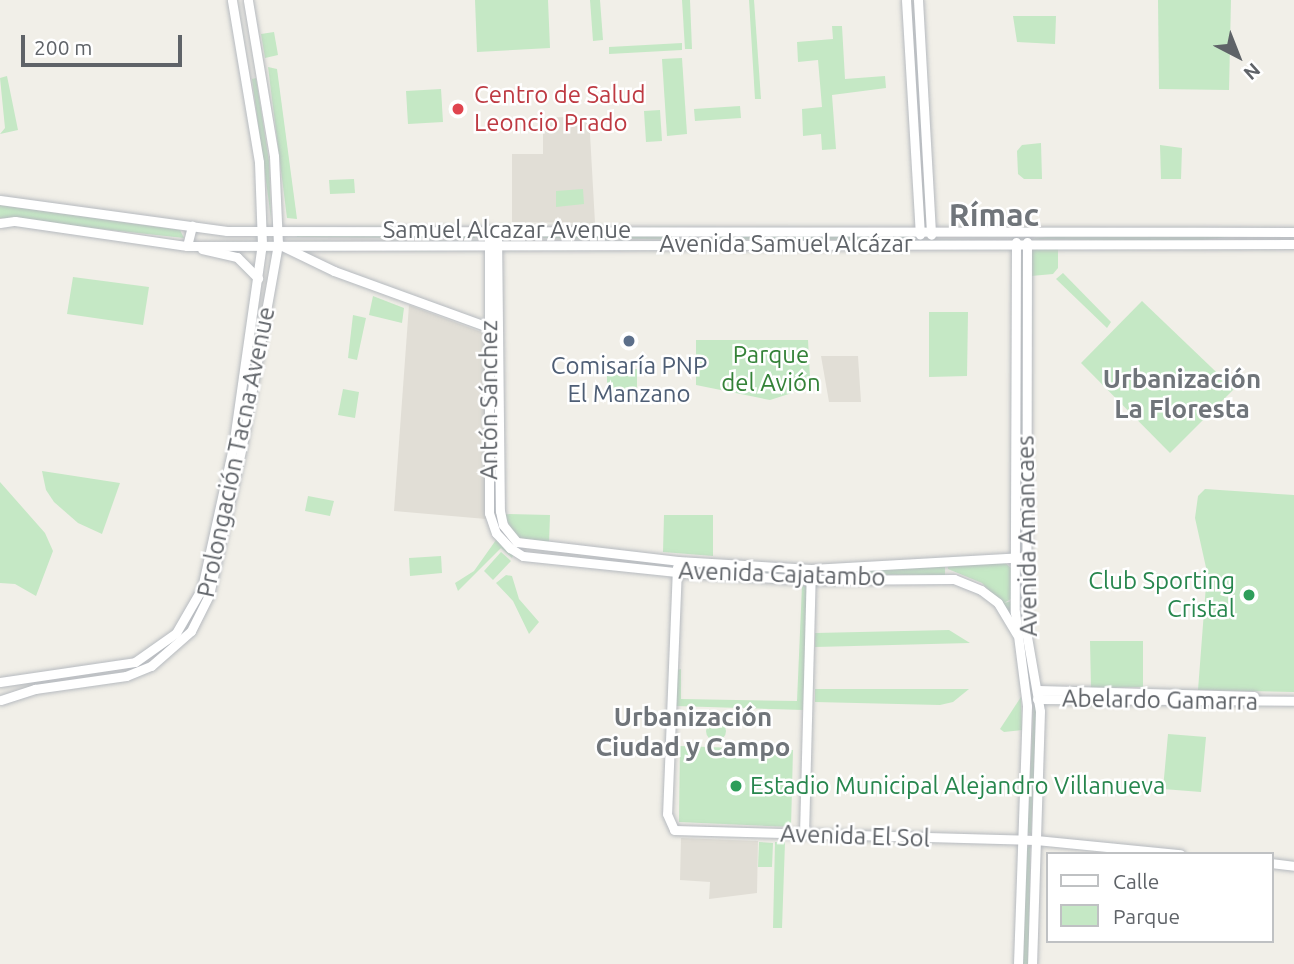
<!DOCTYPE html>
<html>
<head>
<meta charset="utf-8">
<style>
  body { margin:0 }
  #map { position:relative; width:1294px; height:964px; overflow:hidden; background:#f1efe8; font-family:Ubuntu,sans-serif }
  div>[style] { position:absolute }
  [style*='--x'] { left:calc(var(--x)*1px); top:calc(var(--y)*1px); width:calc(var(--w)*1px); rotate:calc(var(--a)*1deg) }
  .education>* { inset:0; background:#e1ded6 }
  .green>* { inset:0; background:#c5e8c5 }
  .round { border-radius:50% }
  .roads { filter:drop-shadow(0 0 2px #b6babf) drop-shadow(0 0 2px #b6babf) }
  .secondary>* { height:9px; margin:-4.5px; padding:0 4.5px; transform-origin:4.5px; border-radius:4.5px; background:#fff }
  .dots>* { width:19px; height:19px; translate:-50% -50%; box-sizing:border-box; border:4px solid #fff; border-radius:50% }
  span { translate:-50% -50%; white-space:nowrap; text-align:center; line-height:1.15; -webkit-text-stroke:5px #fff; paint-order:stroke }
  .health-label { font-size:24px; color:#be3a42 }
  .left { translate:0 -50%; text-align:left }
  .street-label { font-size:24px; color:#5f6368 }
  .park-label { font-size:24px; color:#348238 }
  .service-label { font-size:24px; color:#4e5e75 }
  .leisure-label { font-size:24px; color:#27864d }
  .right { translate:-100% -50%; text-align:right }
  .neighbourhood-label { font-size:26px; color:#70757a; font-weight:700 }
  .district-label { font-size:32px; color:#70757a; font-weight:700 }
  .legend { position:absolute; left:1046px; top:852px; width:228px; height:91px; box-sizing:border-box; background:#fff; border:2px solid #bfc1c3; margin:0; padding:9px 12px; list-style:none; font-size:21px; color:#5f6368 }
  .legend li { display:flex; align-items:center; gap:14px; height:35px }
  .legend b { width:35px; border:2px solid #bfc1c3 }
  .north { position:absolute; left:1203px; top:21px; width:70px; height:70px; -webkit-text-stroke:5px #fff; paint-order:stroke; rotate:138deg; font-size:19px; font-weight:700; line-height:28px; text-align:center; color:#5f6368 }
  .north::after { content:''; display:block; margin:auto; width:24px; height:32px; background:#5f6368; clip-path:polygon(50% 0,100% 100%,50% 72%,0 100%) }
  .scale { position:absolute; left:21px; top:35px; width:161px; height:32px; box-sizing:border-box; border:4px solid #5f6368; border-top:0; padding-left:9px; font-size:21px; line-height:24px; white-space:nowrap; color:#5f6368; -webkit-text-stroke:5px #fff; paint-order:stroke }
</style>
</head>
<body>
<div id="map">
  <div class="education">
    <div style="clip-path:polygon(589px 116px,595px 223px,512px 222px,512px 154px,543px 154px,543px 118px)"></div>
    <div style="clip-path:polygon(409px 305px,484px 333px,486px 519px,394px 511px)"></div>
    <div style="clip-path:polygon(821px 356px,858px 356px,861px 402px,829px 402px)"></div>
    <div style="clip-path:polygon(681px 838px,758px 841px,757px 893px,709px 899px,710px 882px,680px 880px)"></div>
  </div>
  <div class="green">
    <div style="clip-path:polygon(475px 0,548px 0,550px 48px,477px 52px)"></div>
    <div style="clip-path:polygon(590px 0,600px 0,603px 40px,593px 41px)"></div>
    <div style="clip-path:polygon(682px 0,690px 0,692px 49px,685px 49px)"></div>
    <div style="clip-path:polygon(749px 0,754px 0,761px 99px,755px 99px)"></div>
    <div style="clip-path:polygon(1158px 0,1231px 0,1229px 90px,1159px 89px)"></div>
    <div style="clip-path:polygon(1056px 16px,1055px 44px,1017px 42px,1013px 16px)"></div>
    <div style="clip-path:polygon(832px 26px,842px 26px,845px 79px,885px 76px,886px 88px,832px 95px,836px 149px,822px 150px,821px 134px,803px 136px,802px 109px,822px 107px,818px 60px,798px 62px,797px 42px,833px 39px)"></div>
    <div style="clip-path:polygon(274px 32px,278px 55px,265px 58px,261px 34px)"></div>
    <div style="clip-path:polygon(682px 43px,682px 50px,609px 54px,609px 47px)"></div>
    <div style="clip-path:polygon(682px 58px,687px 134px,667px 136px,662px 59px)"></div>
    <div style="clip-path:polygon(268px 67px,277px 69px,297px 219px,287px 218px)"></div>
    <div style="clip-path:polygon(7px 76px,18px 130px,0 134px,5px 128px,0 78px)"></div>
    <div style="clip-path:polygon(256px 78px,269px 161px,271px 218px,252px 79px)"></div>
    <div style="clip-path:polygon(441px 89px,443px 122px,408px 124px,406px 91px)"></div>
    <div style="clip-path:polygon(740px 106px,741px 118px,695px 121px,694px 109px)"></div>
    <div style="clip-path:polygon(660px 110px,662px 141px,646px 142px,644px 111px)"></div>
    <div style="clip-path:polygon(1041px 143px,1042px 179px,1024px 179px,1018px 174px,1017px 151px,1022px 145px)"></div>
    <div style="clip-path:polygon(1160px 145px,1182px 148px,1181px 179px,1161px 179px)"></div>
    <div style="clip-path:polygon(354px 179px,355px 193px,330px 194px,329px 180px)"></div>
    <div style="clip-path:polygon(583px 189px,584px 204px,556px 207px,556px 191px)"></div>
    <div style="clip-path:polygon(0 205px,180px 230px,184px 238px,0 218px)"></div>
    <div style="clip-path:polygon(296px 233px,475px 234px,475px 238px,297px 237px)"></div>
    <div style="clip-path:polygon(544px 234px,672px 234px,673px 239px,543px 238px)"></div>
    <div style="clip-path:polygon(729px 235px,915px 236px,886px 240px,703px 239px)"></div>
    <div style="clip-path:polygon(1063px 235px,1225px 235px,1227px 237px,1194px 241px,1033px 239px)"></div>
    <div style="clip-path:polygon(1035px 247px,1058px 248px,1058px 268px,1053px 274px,1031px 276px,1031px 252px)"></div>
    <div style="clip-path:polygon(1063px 273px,1111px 322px,1107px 328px,1056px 279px)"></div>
    <div style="clip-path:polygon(73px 277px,149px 287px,143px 325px,67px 314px)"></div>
    <div style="clip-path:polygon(373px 296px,404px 308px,402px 323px,369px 315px)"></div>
    <div style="clip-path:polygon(1142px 301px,1234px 389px,1170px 453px,1081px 363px)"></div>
    <div style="clip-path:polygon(929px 312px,968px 312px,967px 376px,929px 377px)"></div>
    <div style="clip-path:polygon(353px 315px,366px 318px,357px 360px,348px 358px)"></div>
    <div style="clip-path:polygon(696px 340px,808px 340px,810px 378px,792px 393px,770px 400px,696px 385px)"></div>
    <div style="clip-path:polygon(607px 369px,637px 369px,637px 392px,607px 392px)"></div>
    <div style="clip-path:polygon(343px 389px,359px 392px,355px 418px,338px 415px)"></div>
    <div style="clip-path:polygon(42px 471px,120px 483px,102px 534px,78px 523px,54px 502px,46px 490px)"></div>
    <div style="clip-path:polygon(0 482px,45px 533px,53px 551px,36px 596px,15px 584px,0 583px)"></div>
    <div style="clip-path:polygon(1205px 489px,1294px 495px,1294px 692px,1198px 690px,1207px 572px,1195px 518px,1198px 496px)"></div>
    <div style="clip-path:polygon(308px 496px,334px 501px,330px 516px,305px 511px)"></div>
    <div style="clip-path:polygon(503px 514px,550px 515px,549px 543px,517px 538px)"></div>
    <div style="clip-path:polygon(664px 515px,713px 515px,713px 556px,663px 552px)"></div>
    <div style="clip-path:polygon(496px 540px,514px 553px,512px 558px,501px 548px,458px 591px,455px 583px,474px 571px)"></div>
    <div style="clip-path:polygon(501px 552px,511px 561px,493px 580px,484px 571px)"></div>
    <div style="clip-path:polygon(441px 556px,442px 573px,410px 576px,409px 558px)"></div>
    <div style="clip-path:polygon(1003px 561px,1011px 568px,1011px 599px,1004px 603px,1012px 601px,1011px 614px,982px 583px,948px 569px,948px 565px)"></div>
    <div style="clip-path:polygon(945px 564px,945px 575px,815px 574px,817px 572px)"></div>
    <div style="clip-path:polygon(681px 565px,807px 571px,807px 576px,681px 569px)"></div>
    <div style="clip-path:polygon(506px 575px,512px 576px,519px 599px,539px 622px,529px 634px,513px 601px,496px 583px)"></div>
    <div style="clip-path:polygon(802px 586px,808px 586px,803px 710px,676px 706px,677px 670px,681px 669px,681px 699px,797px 701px)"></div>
    <div style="clip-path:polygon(949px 630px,970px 643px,815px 647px,815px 633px)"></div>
    <div style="clip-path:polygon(1090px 641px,1143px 641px,1143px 687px,1091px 688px)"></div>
    <div style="clip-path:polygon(815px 689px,969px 689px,953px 702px,940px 705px,815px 702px)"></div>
    <div style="clip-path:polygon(1021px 697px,1022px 730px,1004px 732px,1000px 729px)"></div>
    <div style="clip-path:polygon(1034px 704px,1037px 706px,1031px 834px,1027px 832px)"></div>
    <div class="round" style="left:706px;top:721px;width:20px;height:20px"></div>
    <div style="clip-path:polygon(1168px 734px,1206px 737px,1201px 792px,1163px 789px)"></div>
    <div style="clip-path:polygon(680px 746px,793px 750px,791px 827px,679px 822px)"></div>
    <div style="clip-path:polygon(759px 842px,773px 843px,772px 867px,758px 867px)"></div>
    <div style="clip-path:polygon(775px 842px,785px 842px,782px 928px,773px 928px)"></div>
    <div style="clip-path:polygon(1030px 845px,1029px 964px,1022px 964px,1026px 849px)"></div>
  </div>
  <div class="roads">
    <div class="secondary">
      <div style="--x:906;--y:0;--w:235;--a:86.6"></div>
      <div style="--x:918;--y:0;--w:235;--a:86.8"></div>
      <div style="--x:0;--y:200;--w:229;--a:7.8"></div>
      <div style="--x:227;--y:231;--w:1067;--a:0.05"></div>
      <div style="--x:0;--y:223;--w:15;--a:-8"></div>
      <div style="--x:15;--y:221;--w:174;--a:8.3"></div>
      <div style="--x:187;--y:246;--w:1107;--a:-0.1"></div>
      <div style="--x:489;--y:230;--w:283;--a:90"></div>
      <div style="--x:489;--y:513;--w:21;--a:71"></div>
      <div style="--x:496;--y:533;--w:21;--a:47"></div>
      <div style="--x:510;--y:548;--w:15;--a:32"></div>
      <div style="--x:523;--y:556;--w:164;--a:6"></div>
      <div style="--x:686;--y:573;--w:125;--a:3.2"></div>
      <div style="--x:811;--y:580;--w:143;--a:-0.4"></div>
      <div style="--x:954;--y:579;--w:29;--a:22"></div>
      <div style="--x:981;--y:590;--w:21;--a:37"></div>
      <div style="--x:998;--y:603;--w:37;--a:59"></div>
      <div style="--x:497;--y:231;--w:280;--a:89.4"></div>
      <div style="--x:500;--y:511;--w:14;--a:78"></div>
      <div style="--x:503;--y:525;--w:22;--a:51"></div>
      <div style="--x:517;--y:542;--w:162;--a:6.7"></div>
      <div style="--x:678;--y:561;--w:133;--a:3.4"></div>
      <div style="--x:811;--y:569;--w:214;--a:-3.2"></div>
      <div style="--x:1016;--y:242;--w:370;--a:90.2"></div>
      <div style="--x:1015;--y:612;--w:95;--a:82.7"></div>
      <div style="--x:1027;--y:706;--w:258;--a:92"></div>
      <div style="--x:1027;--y:242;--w:389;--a:90.1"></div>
      <div style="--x:1026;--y:631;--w:81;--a:80.1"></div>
      <div style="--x:1040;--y:711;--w:253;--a:91.8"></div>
      <div style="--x:278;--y:244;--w:62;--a:25.7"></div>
      <div style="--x:334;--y:271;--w:169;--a:20"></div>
      <div style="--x:187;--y:246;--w:21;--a:-76"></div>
      <div style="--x:202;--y:249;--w:36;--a:13"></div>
      <div style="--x:237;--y:257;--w:30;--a:45"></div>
      <div style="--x:677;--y:567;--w:247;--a:92.3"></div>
      <div style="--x:667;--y:814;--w:17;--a:66"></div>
      <div style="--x:674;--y:830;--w:362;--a:1.6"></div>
      <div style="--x:1036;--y:840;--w:145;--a:5.6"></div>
      <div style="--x:0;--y:682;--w:136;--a:-8.4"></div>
      <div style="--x:135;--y:662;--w:50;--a:-35.3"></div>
      <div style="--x:176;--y:633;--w:52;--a:-60"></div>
      <div style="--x:202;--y:588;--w:144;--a:-77.6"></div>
      <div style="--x:233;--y:447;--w:205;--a:-81.9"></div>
      <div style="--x:262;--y:244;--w:82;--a:-92.1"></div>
      <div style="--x:259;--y:162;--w:164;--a:-99.5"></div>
      <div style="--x:1038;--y:690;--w:216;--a:1.6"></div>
      <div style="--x:1037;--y:699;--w:257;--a:0.4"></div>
      <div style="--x:1;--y:700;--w:36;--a:-18"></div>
      <div style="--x:35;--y:689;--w:92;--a:-8.1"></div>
      <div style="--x:126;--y:676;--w:27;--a:-22"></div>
      <div style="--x:151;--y:666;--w:53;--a:-41.2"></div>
      <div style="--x:191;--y:631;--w:40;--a:-63.4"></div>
      <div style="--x:209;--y:595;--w:153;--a:-77.5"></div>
      <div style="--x:242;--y:446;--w:205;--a:-79.9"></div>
      <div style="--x:278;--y:244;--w:88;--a:-92.6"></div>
      <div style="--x:274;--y:156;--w:158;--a:-99.5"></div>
      <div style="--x:804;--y:834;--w:260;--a:-88.5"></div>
      <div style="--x:1271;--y:863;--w:23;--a:7"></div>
    </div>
  </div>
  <div class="dots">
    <div style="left:458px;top:109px;background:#e0444e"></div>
    <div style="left:629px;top:341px;background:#5c6f8a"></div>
    <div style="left:1249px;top:595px;background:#2e9e5b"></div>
    <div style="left:736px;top:786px;background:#2e9e5b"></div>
  </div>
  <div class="health-label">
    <span class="left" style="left:474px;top:109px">Centro de Salud<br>Leoncio Prado</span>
  </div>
  <div class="street-label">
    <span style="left:507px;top:230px">Samuel Alcazar Avenue</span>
    <span style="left:786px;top:244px">Avenida Samuel Alcázar</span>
    <span style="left:489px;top:400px;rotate:-90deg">Antón Sánchez</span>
    <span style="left:236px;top:452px;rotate:-78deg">Prolongación Tacna Avenue</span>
    <span style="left:1027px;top:536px;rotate:-91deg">Avenida Amancaes</span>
    <span style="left:782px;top:574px;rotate:2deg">Avenida Cajatambo</span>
    <span style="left:1160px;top:700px;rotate:1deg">Abelardo Gamarra</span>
    <span style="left:855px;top:836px;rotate:2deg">Avenida El Sol</span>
  </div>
  <div class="park-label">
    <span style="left:771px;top:369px">Parque<br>del Avión</span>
  </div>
  <div class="service-label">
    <span style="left:629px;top:380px">Comisaría PNP<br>El Manzano</span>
  </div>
  <div class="leisure-label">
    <span class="right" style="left:1235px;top:595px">Club Sporting<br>Cristal</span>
    <span class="left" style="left:750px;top:786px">Estadio Municipal Alejandro Villanueva</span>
  </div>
  <div class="neighbourhood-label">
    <span style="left:1182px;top:394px">Urbanización<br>La Floresta</span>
    <span style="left:693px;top:732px">Urbanización<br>Ciudad y Campo</span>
  </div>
  <div class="district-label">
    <span style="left:994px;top:214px">Rímac</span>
  </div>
  <ul class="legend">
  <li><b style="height:9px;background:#fff"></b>Calle</li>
  <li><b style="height:19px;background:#c5e8c5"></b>Parque</li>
  </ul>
  <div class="north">N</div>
  <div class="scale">200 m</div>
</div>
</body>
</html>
